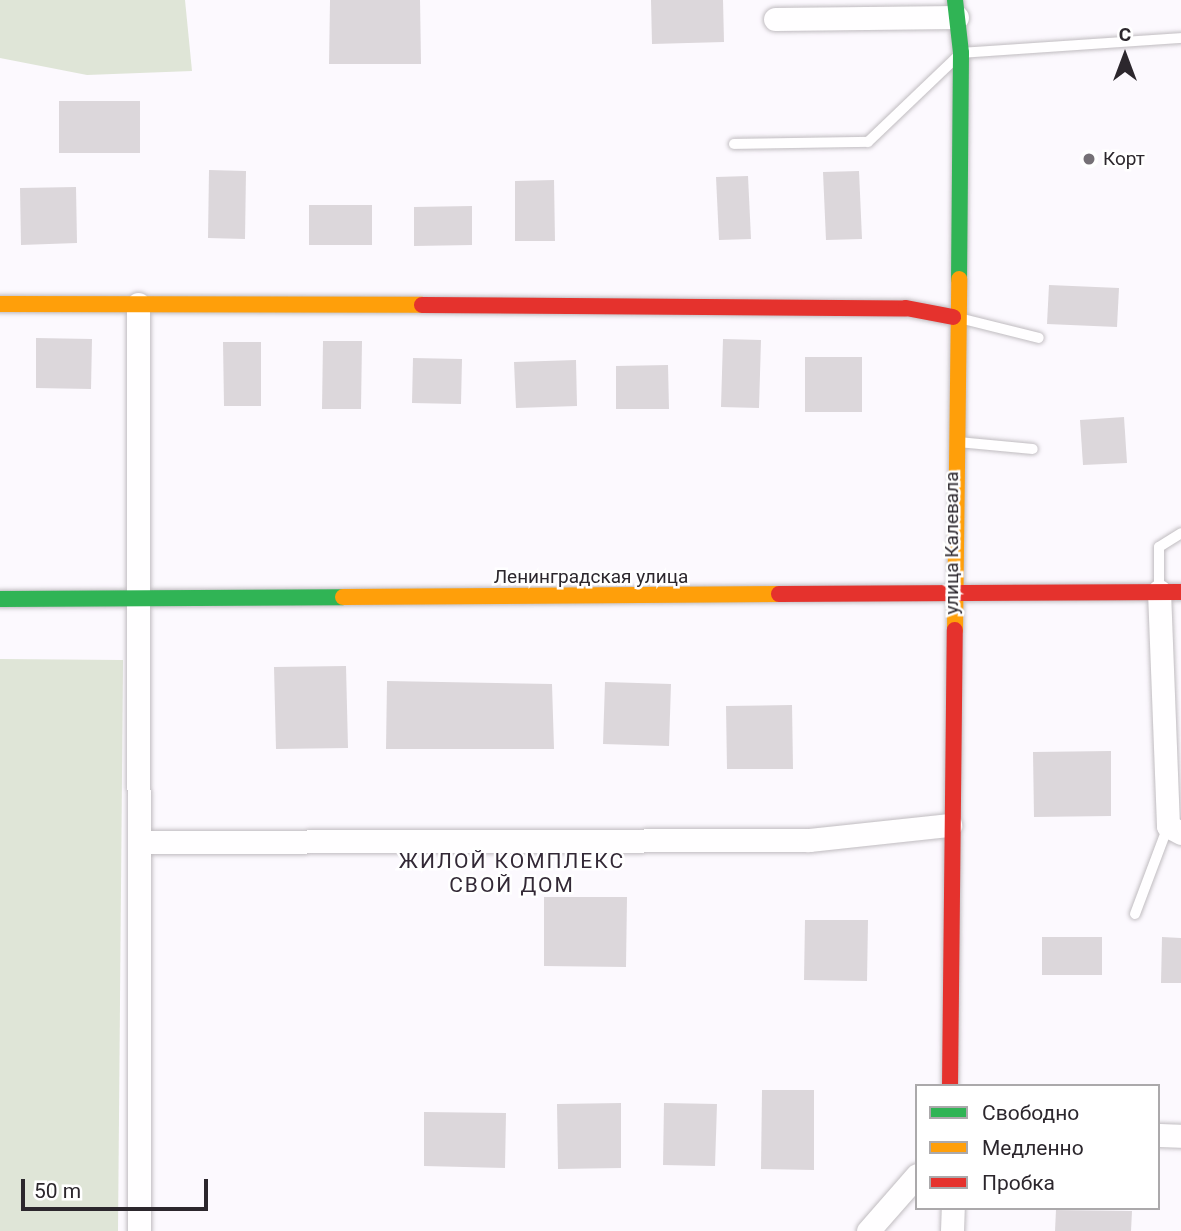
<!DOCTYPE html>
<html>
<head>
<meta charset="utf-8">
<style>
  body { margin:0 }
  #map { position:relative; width:1181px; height:1231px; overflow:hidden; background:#fcf9fe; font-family:Roboto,sans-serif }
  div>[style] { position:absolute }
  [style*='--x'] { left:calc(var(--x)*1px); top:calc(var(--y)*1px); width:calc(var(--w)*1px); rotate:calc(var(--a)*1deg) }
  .green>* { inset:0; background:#dfe5d7 }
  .building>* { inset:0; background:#dcd7db }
  .roads { filter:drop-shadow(0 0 2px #c0bcc0) drop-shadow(0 0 2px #c0bcc0) }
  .lane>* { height:10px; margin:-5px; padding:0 5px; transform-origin:5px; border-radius:5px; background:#fffeff }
  .street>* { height:23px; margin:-11.5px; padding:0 11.5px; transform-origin:11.5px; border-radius:11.5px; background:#fffeff }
  .fast>* { height:16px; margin:-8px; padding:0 8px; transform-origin:8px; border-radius:8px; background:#30b455 }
  .slow>* { height:16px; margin:-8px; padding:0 8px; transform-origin:8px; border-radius:8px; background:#ff9f0a }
  .jam>* { height:16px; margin:-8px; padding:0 8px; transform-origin:8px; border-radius:8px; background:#e5322d }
  .dots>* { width:19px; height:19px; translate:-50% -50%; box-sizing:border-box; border:4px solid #fff; border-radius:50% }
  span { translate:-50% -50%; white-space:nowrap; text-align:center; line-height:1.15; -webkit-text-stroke:5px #fff; paint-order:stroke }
  .poi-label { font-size:19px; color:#2c272d }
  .left { translate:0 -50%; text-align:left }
  .street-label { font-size:19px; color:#2c272d }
  .neighbourhood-label { font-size:21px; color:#332936; letter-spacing:2px }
  .legend { position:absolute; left:915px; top:1084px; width:245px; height:126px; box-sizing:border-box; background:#fff; border:2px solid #aba9ab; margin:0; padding:9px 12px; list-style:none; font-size:21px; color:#2c272d }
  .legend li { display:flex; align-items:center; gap:14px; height:35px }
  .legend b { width:35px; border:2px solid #aba9ab }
  .north { position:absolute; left:1090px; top:21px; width:70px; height:70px; -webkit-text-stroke:5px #fff; paint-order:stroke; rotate:0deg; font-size:19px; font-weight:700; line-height:28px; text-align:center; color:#2c272d }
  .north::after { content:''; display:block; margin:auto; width:24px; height:32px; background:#2c272d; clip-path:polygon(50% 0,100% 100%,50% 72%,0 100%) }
  .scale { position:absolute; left:21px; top:1179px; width:187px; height:32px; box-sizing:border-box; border:4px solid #2c272d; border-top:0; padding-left:9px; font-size:21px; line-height:24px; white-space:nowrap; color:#2c272d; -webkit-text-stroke:5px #fff; paint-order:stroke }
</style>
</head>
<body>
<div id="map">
  <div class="green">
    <div style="clip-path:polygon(0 0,185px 0,192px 71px,87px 75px,0 58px)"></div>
    <div style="clip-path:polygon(0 659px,123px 660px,118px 1231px,0 1231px)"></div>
  </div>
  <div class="building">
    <div style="clip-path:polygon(330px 0,420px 0,421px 64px,329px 64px)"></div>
    <div style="clip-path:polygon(651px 0,723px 0,724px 42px,652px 44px)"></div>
    <div style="clip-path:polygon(59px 101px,140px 101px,140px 153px,59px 153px)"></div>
    <div style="clip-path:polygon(209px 170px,246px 171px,245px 239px,208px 238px)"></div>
    <div style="clip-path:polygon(859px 171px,862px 239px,826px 240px,823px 172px)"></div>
    <div style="clip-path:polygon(748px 176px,751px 239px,719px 240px,716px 177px)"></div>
    <div style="clip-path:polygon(554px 180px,555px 241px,515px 241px,515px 181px)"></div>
    <div style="clip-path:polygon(76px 187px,77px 243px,21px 245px,20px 188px)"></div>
    <div style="clip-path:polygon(309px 205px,372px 205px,372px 245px,309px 245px)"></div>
    <div style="clip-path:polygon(472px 206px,472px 245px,414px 246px,414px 207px)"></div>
    <div style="clip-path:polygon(1049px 285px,1119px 288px,1117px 327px,1047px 324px)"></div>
    <div style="clip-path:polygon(36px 338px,92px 339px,91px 389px,36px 388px)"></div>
    <div style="clip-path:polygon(723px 339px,761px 340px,759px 408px,721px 407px)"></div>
    <div style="clip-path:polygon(323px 341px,362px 341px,361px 409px,322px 409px)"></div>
    <div style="clip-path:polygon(223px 342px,261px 342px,261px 406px,224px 406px)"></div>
    <div style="clip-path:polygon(805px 357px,862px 357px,862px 412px,805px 412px)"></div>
    <div style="clip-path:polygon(413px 358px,462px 359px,461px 404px,412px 403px)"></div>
    <div style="clip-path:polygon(576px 360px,577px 406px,516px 408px,514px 362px)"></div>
    <div style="clip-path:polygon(668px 365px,669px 409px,616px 409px,616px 366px)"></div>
    <div style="clip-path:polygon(1124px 417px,1127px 463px,1083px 465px,1080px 420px)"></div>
    <div style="clip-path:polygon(346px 666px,348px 748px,276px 749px,274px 667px)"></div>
    <div style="clip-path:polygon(387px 681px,552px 684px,554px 749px,386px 749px)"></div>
    <div style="clip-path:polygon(605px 682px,671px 684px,669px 746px,603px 744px)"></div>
    <div style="clip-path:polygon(792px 705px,793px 769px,727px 769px,726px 706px)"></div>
    <div style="clip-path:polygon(1111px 751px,1111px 816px,1034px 817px,1033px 752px)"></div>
    <div style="clip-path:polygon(544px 897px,627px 897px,626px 967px,544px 966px)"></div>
    <div style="clip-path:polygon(805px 920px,868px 920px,867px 981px,804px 980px)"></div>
    <div style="clip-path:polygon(1042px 937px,1102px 937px,1102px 975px,1042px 975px)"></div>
    <div style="clip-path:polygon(1162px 937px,1181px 938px,1181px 983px,1161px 983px)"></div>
    <div style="clip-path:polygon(762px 1090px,814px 1090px,814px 1170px,761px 1169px)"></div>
    <div style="clip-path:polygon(621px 1103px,621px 1168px,558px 1169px,557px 1104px)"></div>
    <div style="clip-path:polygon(664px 1103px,717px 1104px,715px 1166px,663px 1165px)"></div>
    <div style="clip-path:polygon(424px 1112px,506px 1113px,505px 1168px,424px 1166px)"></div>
    <div style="clip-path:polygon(1056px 1210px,1132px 1211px,1131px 1231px,1055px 1231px)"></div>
  </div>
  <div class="roads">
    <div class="lane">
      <div style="--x:734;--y:144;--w:134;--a:-0.9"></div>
      <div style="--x:868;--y:142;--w:129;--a:-43.7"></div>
      <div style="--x:961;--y:53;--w:221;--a:-3.9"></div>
      <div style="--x:963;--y:319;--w:78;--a:14"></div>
      <div style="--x:958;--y:442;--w:75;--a:5.3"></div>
      <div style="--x:1159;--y:588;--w:41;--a:-90"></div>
      <div style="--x:1159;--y:547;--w:26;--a:-32"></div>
      <div style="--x:1135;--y:914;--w:94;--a:-69.4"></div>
    </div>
    <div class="street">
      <div style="--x:775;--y:19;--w:182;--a:-0.6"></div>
      <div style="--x:138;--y:304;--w:927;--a:89.94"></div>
      <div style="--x:1159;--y:591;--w:235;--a:87.8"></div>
      <div style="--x:1168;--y:826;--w:15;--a:28"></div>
      <div style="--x:139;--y:842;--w:670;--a:-0.17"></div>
      <div style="--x:809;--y:840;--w:142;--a:-6.1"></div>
      <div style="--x:1158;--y:1135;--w:23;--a:2"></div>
      <div style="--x:868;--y:1231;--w:74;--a:-48.8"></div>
      <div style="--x:952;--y:1231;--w:23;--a:-88"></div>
    </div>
    <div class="fast">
      <div style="--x:955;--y:0;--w:53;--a:83.5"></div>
      <div style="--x:961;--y:53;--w:226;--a:90.5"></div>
      <div style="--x:0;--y:599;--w:343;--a:-0.3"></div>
    </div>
    <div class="slow">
      <div style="--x:0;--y:304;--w:422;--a:0.1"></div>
      <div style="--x:343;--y:597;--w:436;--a:-0.4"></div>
      <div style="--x:955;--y:630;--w:351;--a:-89.3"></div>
    </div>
    <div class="jam">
      <div style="--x:422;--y:305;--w:484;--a:0.4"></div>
      <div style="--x:906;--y:308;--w:48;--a:10.8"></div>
      <div style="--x:779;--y:594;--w:402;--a:-0.3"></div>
      <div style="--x:950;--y:1086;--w:456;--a:-89.4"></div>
    </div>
  </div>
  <div class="dots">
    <div style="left:1089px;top:159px;background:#757076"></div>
  </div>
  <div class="poi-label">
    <span class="left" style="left:1103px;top:159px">Корт</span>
  </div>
  <div class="street-label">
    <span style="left:952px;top:543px;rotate:-90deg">улица Калевала</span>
    <span style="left:591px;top:577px">Ленинградская улица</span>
  </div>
  <div class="neighbourhood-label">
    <span style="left:512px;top:873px">ЖИЛОЙ КОМПЛЕКС<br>СВОЙ ДОМ</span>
  </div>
  <ul class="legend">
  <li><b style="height:9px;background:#30b455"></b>Свободно</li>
  <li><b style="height:9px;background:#ff9f0a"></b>Медленно</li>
  <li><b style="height:9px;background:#e5322d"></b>Пробка</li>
  </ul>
  <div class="north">С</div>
  <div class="scale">50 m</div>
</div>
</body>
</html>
